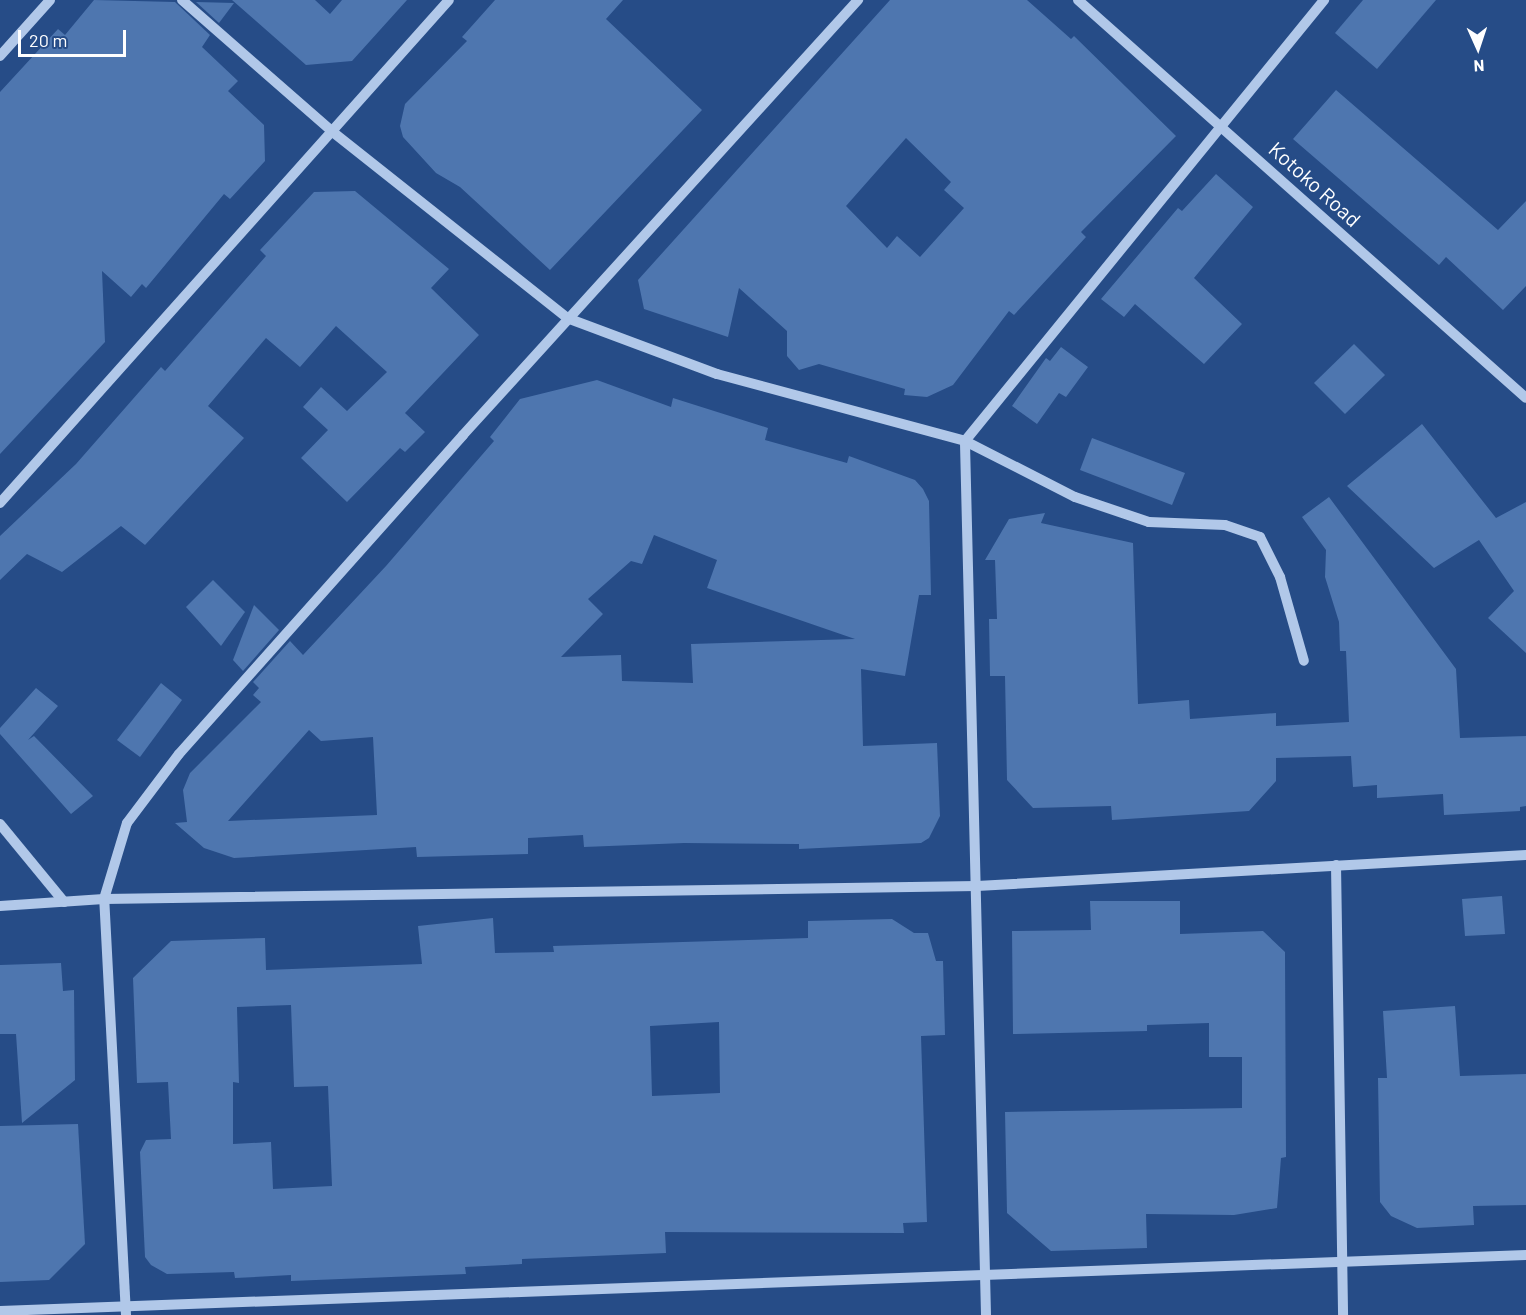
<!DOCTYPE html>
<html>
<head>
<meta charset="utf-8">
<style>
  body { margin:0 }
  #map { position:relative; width:1526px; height:1315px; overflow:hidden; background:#264c87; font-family:Barlow,sans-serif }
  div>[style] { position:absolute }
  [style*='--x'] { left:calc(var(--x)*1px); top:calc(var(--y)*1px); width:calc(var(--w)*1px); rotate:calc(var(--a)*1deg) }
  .building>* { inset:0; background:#4e76af }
  .minor>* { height:10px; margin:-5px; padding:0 5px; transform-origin:5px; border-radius:5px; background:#b1c8e9 }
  span { translate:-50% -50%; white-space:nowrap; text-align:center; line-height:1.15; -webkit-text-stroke:4.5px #264c87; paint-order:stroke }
  .street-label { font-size:21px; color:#fff }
  .north { position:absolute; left:1448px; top:18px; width:60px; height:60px; -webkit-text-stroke:4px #264c87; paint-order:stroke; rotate:177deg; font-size:16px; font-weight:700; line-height:24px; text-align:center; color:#fff }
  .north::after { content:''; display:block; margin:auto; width:21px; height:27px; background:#fff; clip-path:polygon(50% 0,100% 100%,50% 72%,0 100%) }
  .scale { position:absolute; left:18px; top:30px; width:108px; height:27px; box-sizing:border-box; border:3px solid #fff; border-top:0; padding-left:8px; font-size:18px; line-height:21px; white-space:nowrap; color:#fff; -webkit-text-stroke:4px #264c87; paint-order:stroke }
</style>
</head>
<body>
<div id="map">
  <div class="building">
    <div style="clip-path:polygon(94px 0,175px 2px,210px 35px,202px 47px,238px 81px,228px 91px,264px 125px,265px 161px,230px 199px,224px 194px,146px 288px,142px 284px,131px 297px,102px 271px,105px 342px,0 454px,0 92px,58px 29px,65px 35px)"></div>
    <div style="clip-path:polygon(232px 0,315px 0,330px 14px,342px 0,407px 0,352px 61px,306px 65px)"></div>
    <div style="clip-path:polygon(495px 0,623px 0,606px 19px,702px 110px,550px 270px,460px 187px,436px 173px,403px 137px,400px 126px,405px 104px,467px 41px,462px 37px)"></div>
    <div style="clip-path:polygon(evenodd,890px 0,1027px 0,1071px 39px,1074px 36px,1176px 136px,1081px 232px,1086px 237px,1014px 315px,1009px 311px,953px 385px,927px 397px,904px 395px,905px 389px,819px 364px,799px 370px,787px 356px,787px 331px,739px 288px,728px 337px,644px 309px,638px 280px,890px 0,906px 138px,951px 182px,944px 190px,964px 208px,920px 257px,897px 236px,887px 248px,846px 206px,906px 138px)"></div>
    <div style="clip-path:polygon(1363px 0,1436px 0,1377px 69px,1335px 33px)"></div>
    <div style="clip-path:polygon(196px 2px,234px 3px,219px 23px)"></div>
    <div style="clip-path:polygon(1336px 90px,1498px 230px,1526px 201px,1526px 286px,1503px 310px,1446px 257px,1439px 265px,1293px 139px)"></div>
    <div style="clip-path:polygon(1216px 174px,1253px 207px,1194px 278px,1242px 324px,1204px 364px,1135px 304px,1124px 317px,1101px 299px,1178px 208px,1182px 211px)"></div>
    <div style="clip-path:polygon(355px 191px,449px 269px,431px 288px,479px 335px,405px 413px,425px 432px,405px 452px,400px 448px,347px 502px,301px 458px,328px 430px,303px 407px,321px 387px,347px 411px,387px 372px,336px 326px,300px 367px,266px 338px,208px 406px,244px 438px,145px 545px,121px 526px,62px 572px,27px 554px,0 580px,0 536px,76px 464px,161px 367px,165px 371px,266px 256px,260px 250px,314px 192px)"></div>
    <div style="clip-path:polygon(1354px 344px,1385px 375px,1345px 414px,1314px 383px)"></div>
    <div style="clip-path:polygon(1061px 347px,1088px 367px,1066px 397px,1059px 393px,1037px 424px,1012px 406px,1046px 358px,1050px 361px)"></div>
    <div style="clip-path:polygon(evenodd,597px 380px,671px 407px,673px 398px,768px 428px,765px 440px,847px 463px,849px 456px,915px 480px,923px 489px,929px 501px,931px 595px,919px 595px,905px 676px,861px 669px,863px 746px,937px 743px,940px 816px,929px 838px,921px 843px,799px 849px,799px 844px,684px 843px,584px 847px,583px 835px,528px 838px,528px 854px,417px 857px,416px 847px,234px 858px,204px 848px,175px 823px,187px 822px,183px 790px,190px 773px,261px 702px,253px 695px,259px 688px,253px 682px,290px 641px,303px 655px,386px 566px,494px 441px,490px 437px,520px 399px,597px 380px,654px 535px,717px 560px,707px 588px,855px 639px,691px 644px,693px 683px,622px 681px,621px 655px,561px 657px,603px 614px,588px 599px,631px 561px,642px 564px,654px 535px,597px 380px,309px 730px,321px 741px,373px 737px,377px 815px,228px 821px,309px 730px)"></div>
    <div style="clip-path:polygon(1422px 424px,1496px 518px,1526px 502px,1526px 653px,1488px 618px,1514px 591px,1479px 540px,1434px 568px,1347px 486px)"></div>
    <div style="clip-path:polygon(1092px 438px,1185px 473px,1172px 505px,1080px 470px)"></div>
    <div style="clip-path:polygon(1329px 497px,1456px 669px,1460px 738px,1526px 736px,1526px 806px,1520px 807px,1520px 811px,1444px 815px,1443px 794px,1377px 798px,1377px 785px,1353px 787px,1351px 756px,1276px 758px,1276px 781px,1249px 811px,1112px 820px,1111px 806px,1033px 808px,1007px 780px,1005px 676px,990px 676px,989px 619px,997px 619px,995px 560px,985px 560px,1009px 519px,1045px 513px,1041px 523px,1133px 543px,1138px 704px,1189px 700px,1190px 719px,1276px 713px,1276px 726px,1349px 722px,1346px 651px,1340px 651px,1339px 622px,1325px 577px,1326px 550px,1302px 517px)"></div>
    <div style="clip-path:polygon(213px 580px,245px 612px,221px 646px,186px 607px)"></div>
    <div style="clip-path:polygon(254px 605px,279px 630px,243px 671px,233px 660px)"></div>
    <div style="clip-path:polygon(161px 683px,182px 700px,140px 757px,117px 740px)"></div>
    <div style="clip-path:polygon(36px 688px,58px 706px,28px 740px,34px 736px,93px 796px,71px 814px,0 734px,0 728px)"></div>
    <div style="clip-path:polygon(1502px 896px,1505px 934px,1465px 936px,1462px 899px)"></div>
    <div style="clip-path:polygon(1090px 901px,1180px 901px,1180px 934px,1263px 931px,1285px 952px,1286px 1157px,1281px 1158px,1277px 1208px,1234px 1215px,1146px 1214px,1147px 1248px,1051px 1251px,1007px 1213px,1005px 1112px,1242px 1108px,1242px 1057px,1209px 1057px,1209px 1023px,1147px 1025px,1147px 1031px,1013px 1034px,1012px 931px,1091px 930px)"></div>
    <div style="clip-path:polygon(evenodd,493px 918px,495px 953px,554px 952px,553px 946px,808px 938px,808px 921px,892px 919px,914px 933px,928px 933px,936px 961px,943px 961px,945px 1035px,921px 1036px,927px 1222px,903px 1223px,904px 1233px,665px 1232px,666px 1253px,522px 1259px,522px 1264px,465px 1267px,466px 1274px,291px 1281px,291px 1275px,235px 1278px,234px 1272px,167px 1274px,151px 1265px,145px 1257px,140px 1152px,146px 1140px,171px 1139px,168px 1082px,137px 1083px,133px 978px,171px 941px,265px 938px,266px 970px,422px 964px,418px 926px,493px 918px,291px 1005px,294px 1087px,328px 1086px,332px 1186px,273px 1189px,271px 1142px,233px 1144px,233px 1082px,239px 1083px,237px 1007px,291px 1005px,493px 918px,719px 1022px,720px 1093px,652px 1096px,650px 1026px,719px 1022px)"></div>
    <div style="clip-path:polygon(61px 963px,63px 991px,74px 990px,75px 1080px,22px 1123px,16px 1034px,0 1034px,0 965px)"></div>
    <div style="clip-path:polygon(1455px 1006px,1460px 1076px,1526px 1074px,1526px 1205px,1473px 1206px,1474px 1225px,1417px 1228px,1391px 1216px,1380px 1202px,1378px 1078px,1387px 1078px,1383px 1011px)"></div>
    <div style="clip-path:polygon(78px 1124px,85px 1244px,49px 1280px,0 1282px,0 1126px)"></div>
  </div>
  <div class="minor">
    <div style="--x:182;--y:0;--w:202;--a:41.2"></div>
    <div style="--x:334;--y:133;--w:298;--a:38.4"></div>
    <div style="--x:567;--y:318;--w:160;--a:20.5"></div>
    <div style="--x:717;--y:374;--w:257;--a:15.1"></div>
    <div style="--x:965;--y:441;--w:123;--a:27"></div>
    <div style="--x:1075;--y:497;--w:78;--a:18.7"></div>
    <div style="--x:1149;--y:522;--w:76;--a:2.3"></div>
    <div style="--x:1225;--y:525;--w:37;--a:19"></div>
    <div style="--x:1260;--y:537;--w:45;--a:63.4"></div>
    <div style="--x:1280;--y:577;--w:87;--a:74.1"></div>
    <div style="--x:1078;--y:0;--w:599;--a:41.62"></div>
    <div style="--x:0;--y:56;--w:75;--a:-48.2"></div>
    <div style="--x:0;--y:503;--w:674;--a:-48.25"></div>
    <div style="--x:0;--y:824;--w:101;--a:50.6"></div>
    <div style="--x:1336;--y:865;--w:450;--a:89.1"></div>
    <div style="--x:0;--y:906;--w:104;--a:-3.9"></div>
    <div style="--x:104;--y:899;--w:873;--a:-0.85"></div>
    <div style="--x:977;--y:886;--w:550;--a:-3.23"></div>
    <div style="--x:0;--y:1311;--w:1527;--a:-2.1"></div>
    <div style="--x:126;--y:1315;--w:417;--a:-93"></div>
    <div style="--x:104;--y:899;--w:79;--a:-73.2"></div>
    <div style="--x:127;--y:823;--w:86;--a:-53"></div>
    <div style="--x:179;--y:754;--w:427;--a:-48.3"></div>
    <div style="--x:463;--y:435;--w:588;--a:-47.76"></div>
    <div style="--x:986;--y:1315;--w:874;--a:-91.38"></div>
    <div style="--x:965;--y:441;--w:569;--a:-50.85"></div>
  </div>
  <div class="street-label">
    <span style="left:1315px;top:184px;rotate:42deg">Kotoko Road</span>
  </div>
  <div class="north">N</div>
  <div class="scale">20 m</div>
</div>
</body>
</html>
